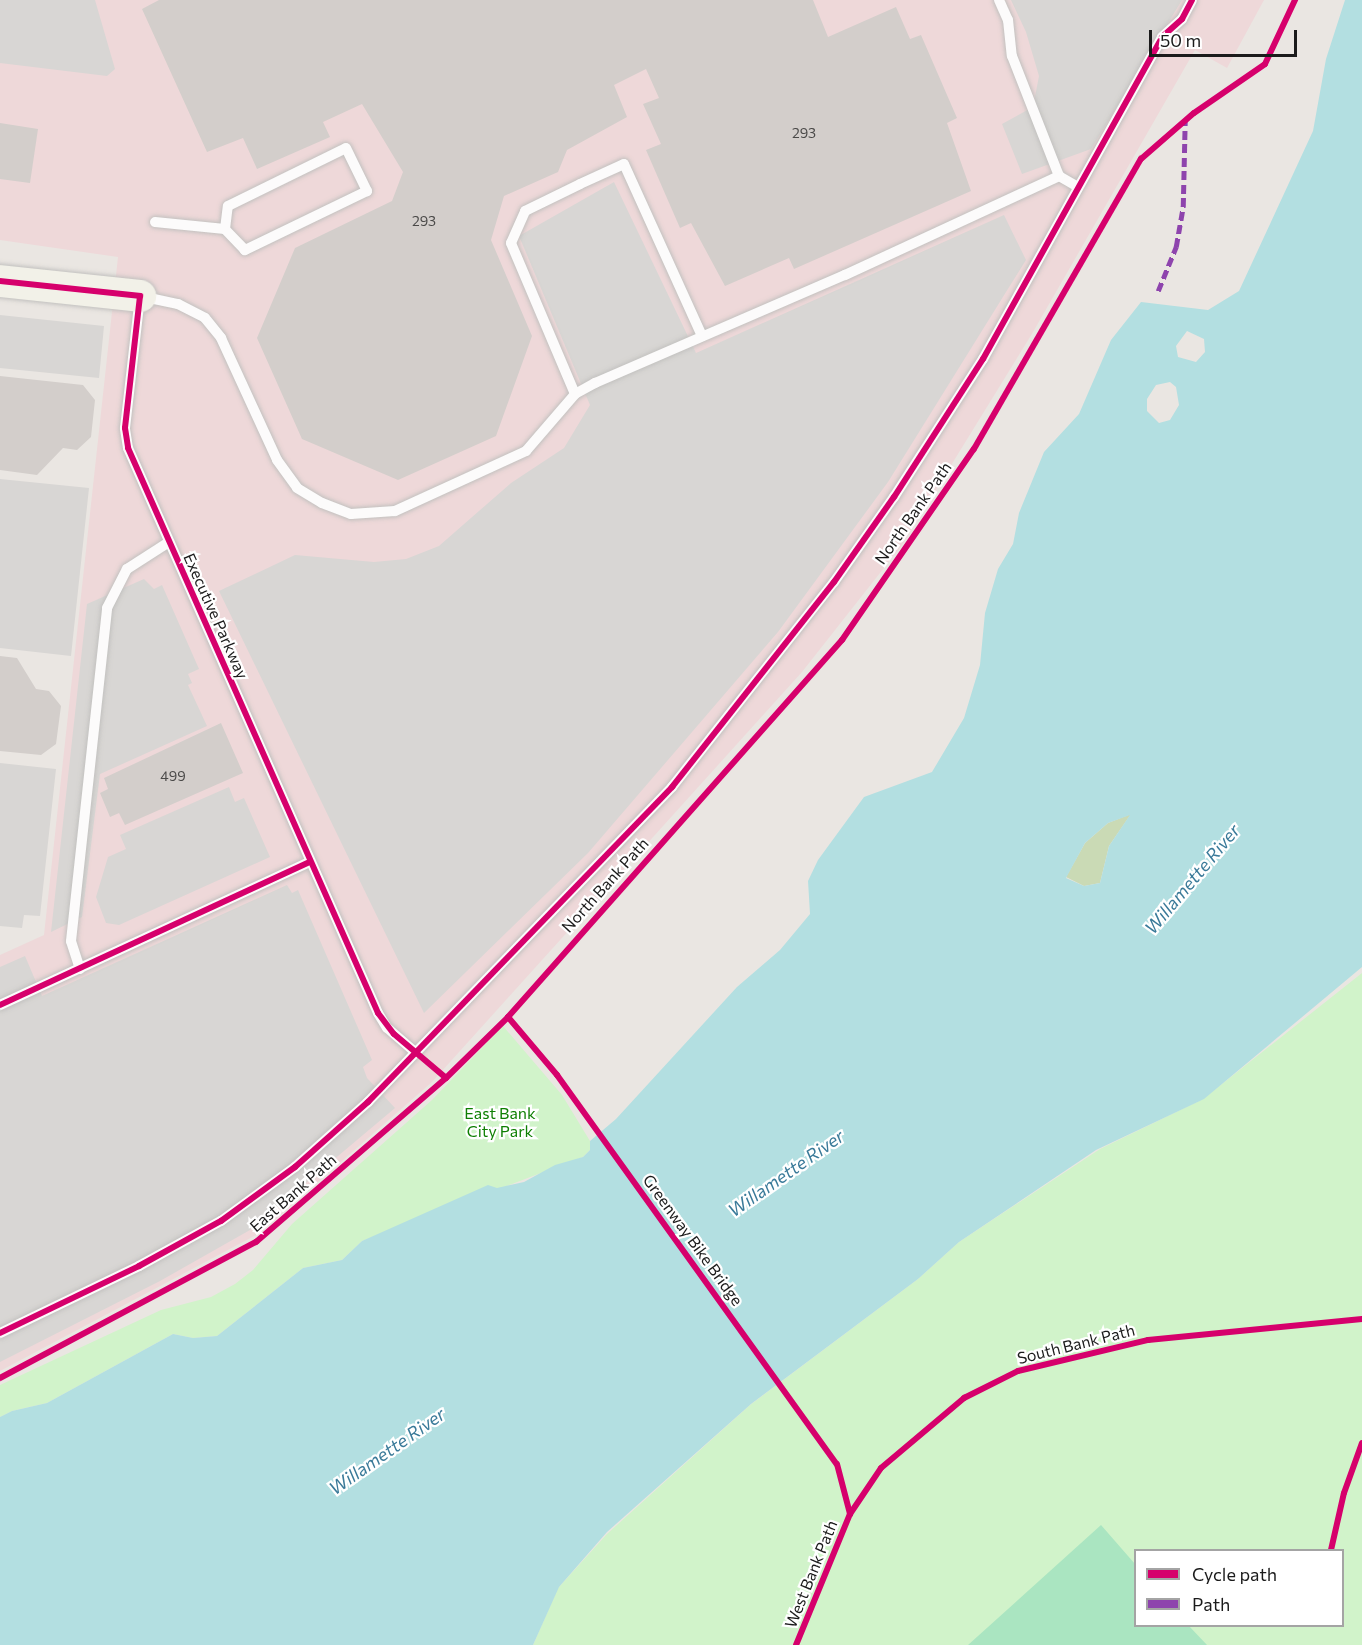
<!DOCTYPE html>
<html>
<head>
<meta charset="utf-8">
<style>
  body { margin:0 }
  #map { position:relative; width:1362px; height:1645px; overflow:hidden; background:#eae6e2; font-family:Commissioner,sans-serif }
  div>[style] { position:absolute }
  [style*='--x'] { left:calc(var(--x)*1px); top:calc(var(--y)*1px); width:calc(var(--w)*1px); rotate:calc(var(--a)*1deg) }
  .commercial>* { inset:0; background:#eed8d9 }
  .religious>* { inset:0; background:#d8d6d4 }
  .forest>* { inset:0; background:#cadab5 }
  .park>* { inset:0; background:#d1f3ca }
  .pitch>* { inset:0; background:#aae5c1 }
  .water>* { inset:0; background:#b3dfe1 }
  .building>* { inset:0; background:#d3cecb }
  .roads { filter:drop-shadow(0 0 2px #c2c1bf) drop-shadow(0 0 2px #c2c1bf) }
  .lane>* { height:10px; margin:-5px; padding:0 5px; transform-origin:5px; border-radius:5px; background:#fcfbfb }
  .secondary>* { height:32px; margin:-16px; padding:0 16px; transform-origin:16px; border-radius:16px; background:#f2f1e8 }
  .quiet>* { height:4.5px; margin-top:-2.25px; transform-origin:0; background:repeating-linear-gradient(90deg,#8e44ad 0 9px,transparent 0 13.5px) }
  .cycleway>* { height:6px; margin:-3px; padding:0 3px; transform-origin:3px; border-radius:3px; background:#d6006c }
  span { translate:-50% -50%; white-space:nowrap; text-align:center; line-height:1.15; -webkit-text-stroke:4.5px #fff; paint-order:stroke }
  .number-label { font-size:14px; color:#4a4948 }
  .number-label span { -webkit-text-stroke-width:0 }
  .street-label { font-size:16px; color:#1b1b1b }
  .park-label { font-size:16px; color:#0e7f03 }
  .water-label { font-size:18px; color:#3a7a99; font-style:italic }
  .legend { position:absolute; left:1134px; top:1549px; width:210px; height:78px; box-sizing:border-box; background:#fff; border:2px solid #a4a4a4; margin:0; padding:8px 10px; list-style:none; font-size:18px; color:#1b1b1b }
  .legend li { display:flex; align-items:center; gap:12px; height:30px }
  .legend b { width:30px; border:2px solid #a4a4a4 }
  .scale { position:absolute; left:1149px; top:30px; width:148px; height:27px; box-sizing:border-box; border:3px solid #1b1b1b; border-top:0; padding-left:8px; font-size:18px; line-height:21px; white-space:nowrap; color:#1b1b1b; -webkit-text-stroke:4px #fff; paint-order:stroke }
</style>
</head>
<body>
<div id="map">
  <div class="commercial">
    <div style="clip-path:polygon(0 0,1264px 0,1227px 68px,1195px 50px,1033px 332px,902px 545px,802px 672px,432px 1082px,260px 1233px,0 1371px,0 955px,44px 935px,118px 257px,0 240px)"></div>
  </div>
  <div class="religious">
    <div style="clip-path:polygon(0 0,95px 0,115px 69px,107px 76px,0 63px)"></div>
    <div style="clip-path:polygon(1011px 0,1182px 0,1091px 149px,1022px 174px,1002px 124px,1033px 107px,1039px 76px,1026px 32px)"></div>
    <div style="clip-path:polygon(614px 182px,696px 353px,1004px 215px,1026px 260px,888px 482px,778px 632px,588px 853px,424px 1013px,219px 591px,295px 555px,374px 562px,406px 559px,439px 546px,511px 483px,564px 448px,590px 405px,519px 236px)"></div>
    <div style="clip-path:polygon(0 315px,104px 326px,99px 378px,0 368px)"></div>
    <div style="clip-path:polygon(0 479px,89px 488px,71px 656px,0 648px)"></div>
    <div style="clip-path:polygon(144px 579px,154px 589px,162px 585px,199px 669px,188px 674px,192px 683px,188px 685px,207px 726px,100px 774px,82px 917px,51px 932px,87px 604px)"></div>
    <div style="clip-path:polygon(0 763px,56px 769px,40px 916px,24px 915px,22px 928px,0 926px)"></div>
    <div style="clip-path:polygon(229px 787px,235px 802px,244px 798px,270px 857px,119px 925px,106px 923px,96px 897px,108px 857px,126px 849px,120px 835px)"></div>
    <div style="clip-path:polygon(287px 885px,292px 893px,298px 890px,372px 1060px,363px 1067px,367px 1078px,395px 1108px,250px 1230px,160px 1281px,0 1362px,0 967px,25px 956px,42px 996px)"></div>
  </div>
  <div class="forest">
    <div style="clip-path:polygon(1131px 814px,1109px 846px,1100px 883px,1084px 886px,1066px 877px,1085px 843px,1108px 823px)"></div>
  </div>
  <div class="park">
    <div style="clip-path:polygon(evenodd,1362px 973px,1362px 1645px,533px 1645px,558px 1588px,607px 1534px,750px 1405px,918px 1279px,959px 1242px,1100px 1149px,1203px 1099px,1362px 973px,1136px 1550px,1342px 1550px,1342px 1626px,1136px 1626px,1136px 1550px)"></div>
    <div style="clip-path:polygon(503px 1026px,562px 1095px,590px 1141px,590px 1150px,583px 1157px,362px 1241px,342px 1260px,303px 1268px,217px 1336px,193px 1338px,173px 1334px,47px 1403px,12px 1411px,0 1417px,0 1385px,161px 1310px,211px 1297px,235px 1284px,253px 1270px,292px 1224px,432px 1100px)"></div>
  </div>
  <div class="pitch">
    <div style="clip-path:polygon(1101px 1525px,1135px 1564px,1136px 1626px,1189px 1626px,1207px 1645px,968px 1645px)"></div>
  </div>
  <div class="water">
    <div style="clip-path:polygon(evenodd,1345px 0,1362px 0,1362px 967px,1204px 1099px,1096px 1150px,959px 1242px,918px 1279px,751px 1404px,607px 1532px,559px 1587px,533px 1645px,0 1645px,0 1417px,12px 1411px,47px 1403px,173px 1334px,193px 1338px,217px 1336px,303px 1268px,342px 1260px,362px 1241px,488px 1185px,497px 1188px,524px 1182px,555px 1165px,583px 1157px,590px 1150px,590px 1141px,616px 1119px,737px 987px,780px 950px,810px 914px,808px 881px,818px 860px,864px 797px,932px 772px,964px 718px,980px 665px,985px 613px,998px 569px,1013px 544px,1019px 513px,1044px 452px,1079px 414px,1111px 340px,1141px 302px,1208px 310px,1239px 291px,1313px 131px,1326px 59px,1345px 0,1187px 331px,1204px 339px,1205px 352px,1196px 362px,1178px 357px,1176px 346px,1187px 331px,1345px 0,1170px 382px,1176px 387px,1179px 405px,1170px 420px,1159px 423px,1147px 411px,1147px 399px,1156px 385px,1170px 382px,1345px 0,1130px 815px,1109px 846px,1100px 883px,1084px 886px,1066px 878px,1085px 843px,1108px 823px,1130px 815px)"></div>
  </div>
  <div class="building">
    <div style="clip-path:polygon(159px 0,813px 0,828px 37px,896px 7px,910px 39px,921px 35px,957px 118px,947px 123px,971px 191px,794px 269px,789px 258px,725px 286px,691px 223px,680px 228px,646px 150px,661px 144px,643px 104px,659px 98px,646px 69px,614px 85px,627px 117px,567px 150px,558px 172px,504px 196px,491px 240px,532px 336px,496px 436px,398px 480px,302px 439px,257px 338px,295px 248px,392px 201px,403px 172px,362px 104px,323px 122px,330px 137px,257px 169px,243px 138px,207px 152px,142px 9px)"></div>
    <div style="clip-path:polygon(0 123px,38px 129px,30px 183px,0 179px)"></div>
    <div style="clip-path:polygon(0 376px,83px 385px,95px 400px,91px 437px,77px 450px,63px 448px,37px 475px,0 470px)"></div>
    <div style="clip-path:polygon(0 656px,17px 658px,36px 689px,49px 691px,61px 706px,56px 744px,41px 755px,0 751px)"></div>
    <div style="clip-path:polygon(221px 723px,243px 773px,125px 825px,119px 813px,110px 817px,100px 793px,108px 789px,104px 778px)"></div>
  </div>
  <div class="roads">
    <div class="lane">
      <div style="--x:999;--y:0;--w:22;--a:66"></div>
      <div style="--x:1008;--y:20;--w:36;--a:84"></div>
      <div style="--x:1012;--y:56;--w:129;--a:68.6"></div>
      <div style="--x:1059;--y:176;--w:22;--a:30"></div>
      <div style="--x:346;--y:148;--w:48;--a:64"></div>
      <div style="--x:367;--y:191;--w:136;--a:154.2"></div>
      <div style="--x:245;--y:250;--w:29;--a:-134"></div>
      <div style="--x:225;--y:229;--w:23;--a:-83"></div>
      <div style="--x:228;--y:206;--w:131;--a:-26.2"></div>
      <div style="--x:155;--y:222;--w:70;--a:5.7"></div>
      <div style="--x:575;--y:394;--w:164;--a:-113"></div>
      <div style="--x:511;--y:243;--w:35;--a:-66"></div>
      <div style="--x:525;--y:211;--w:61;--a:-26.1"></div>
      <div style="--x:580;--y:184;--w:48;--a:-24.4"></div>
      <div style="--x:624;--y:164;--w:189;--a:65.6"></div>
      <div style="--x:80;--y:969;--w:29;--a:-108"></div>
      <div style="--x:71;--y:941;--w:335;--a:-83.8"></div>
      <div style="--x:107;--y:608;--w:44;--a:-62.9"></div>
      <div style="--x:127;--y:569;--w:50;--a:-32.7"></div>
      <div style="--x:0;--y:1005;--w:341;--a:-24.8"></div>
      <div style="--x:415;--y:1052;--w:37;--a:-139"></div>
      <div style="--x:387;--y:1028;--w:17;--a:-121"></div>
      <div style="--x:378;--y:1013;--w:618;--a:-113.87"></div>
      <div style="--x:128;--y:448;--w:20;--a:-99"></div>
      <div style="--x:125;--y:428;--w:133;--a:-83.5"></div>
      <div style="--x:140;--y:296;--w:39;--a:12"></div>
      <div style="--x:178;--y:304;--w:30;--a:27"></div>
      <div style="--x:205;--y:318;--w:26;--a:51"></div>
      <div style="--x:221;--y:338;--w:134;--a:65.3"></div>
      <div style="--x:277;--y:460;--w:34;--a:54"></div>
      <div style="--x:297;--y:488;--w:29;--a:31"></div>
      <div style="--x:322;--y:503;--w:31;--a:21"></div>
      <div style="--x:351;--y:514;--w:44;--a:-3.9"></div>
      <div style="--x:395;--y:511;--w:144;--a:-24.6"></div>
      <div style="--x:526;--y:451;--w:75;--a:-49.3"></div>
      <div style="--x:575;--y:394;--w:23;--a:-29"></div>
      <div style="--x:595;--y:383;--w:272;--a:-23.4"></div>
      <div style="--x:845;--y:275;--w:236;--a:-24.8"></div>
      <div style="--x:0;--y:1333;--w:154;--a:-25.7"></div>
      <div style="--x:139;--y:1266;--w:94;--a:-28.8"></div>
      <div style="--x:221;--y:1221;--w:92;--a:-36.1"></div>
      <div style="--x:295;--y:1167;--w:98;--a:-41.7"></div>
      <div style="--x:368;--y:1102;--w:438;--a:-46"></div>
      <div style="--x:672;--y:787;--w:261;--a:-51.7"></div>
      <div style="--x:834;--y:582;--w:104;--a:-54.8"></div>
      <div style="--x:894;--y:497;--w:164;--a:-57.2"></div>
      <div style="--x:983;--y:359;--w:368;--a:-60.9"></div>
      <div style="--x:1162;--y:37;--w:27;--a:-42"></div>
      <div style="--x:1182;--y:19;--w:21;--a:-62"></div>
    </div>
    <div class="secondary">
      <div style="--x:0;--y:281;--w:141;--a:6.1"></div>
    </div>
  </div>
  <div class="quiet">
    <div style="--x:1158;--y:291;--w:48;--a:-67.8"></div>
    <div style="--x:1176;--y:247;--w:41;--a:-80.1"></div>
    <div style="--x:1183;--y:207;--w:86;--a:-88.7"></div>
  </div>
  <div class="cycleway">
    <div style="--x:0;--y:281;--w:141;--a:6.1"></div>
    <div style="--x:140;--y:296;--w:133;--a:96.5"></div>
    <div style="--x:125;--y:428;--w:20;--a:81"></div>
    <div style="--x:128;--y:448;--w:618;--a:66.13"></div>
    <div style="--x:378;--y:1013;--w:26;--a:53"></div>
    <div style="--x:394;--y:1034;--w:68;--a:40.2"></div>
    <div style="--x:0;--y:1005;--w:341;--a:-24.8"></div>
    <div style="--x:508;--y:1017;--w:76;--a:49.8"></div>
    <div style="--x:557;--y:1075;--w:479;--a:54.3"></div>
    <div style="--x:837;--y:1464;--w:52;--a:75.4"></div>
    <div style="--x:0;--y:1333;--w:154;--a:-25.7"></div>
    <div style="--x:139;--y:1266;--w:94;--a:-28.8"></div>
    <div style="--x:221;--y:1221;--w:92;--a:-36.1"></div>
    <div style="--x:295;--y:1167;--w:98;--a:-41.7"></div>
    <div style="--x:368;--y:1102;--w:438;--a:-46"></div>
    <div style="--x:672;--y:787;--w:261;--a:-51.7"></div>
    <div style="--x:834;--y:582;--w:104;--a:-54.8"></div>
    <div style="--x:894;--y:497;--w:164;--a:-57.2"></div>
    <div style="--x:983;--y:359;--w:368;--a:-60.9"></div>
    <div style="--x:1162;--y:37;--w:27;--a:-42"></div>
    <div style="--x:1182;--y:19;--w:21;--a:-62"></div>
    <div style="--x:0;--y:1378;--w:290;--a:-28"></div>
    <div style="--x:256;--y:1242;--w:251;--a:-40.8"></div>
    <div style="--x:446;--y:1078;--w:87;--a:-44.5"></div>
    <div style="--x:508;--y:1017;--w:504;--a:-48.46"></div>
    <div style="--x:842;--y:640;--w:232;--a:-55.4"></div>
    <div style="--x:974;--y:449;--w:335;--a:-60.1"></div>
    <div style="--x:1141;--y:159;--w:70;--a:-41"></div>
    <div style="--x:1194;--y:113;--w:86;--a:-34.6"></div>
    <div style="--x:1265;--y:64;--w:71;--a:-64.9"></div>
    <div style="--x:1331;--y:1550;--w:58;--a:-77.2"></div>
    <div style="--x:1344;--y:1493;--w:53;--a:-70.2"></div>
    <div style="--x:796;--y:1645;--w:142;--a:-67.6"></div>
    <div style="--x:850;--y:1514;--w:55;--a:-56"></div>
    <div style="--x:881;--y:1468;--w:109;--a:-40.1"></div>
    <div style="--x:964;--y:1398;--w:60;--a:-26.6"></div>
    <div style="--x:1018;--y:1371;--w:134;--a:-13.4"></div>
    <div style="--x:1148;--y:1340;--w:215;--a:-5.6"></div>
  </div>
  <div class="number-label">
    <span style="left:804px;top:133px">293</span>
    <span style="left:424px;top:221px">293</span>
    <span style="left:173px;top:776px">499</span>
  </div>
  <div class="street-label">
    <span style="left:913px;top:513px;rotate:-55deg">North Bank Path</span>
    <span style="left:216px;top:616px;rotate:66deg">Executive Parkway</span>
    <span style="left:605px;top:885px;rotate:-48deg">North Bank Path</span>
    <span style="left:293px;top:1193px;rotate:-41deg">East Bank Path</span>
    <span style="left:693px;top:1240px;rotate:54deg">Greenway Bike Bridge</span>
    <span style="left:1076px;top:1344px;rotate:-14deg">South Bank Path</span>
    <span style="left:811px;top:1574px;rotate:-68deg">West Bank Path</span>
  </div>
  <div class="park-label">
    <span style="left:500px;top:1122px">East Bank<br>City Park</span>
  </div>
  <div class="water-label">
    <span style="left:1192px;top:879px;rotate:-50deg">Willamette River</span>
    <span style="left:786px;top:1173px;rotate:-35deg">Willamette River</span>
    <span style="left:387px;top:1451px;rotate:-35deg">Willamette River</span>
  </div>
  <ul class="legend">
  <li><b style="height:8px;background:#d6006c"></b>Cycle path</li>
  <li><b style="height:8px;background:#8e44ad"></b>Path</li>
  </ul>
  <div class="scale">50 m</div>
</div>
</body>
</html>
